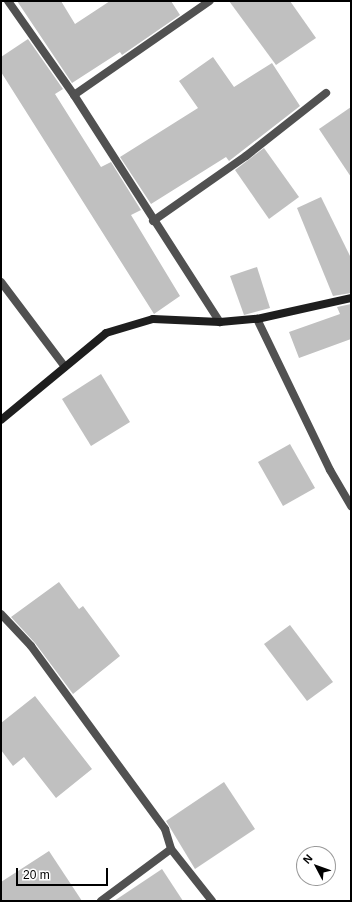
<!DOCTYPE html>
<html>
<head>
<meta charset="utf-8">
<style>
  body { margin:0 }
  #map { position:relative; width:352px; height:902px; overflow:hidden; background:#fff; font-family:Arial,sans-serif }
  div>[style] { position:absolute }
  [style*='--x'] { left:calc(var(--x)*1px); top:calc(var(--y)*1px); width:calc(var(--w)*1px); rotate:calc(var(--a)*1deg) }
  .building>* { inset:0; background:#c0c0c0 }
  .street>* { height:8px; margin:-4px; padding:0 4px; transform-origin:4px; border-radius:4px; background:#515151 }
  .secondary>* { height:8px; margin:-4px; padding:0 4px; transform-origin:4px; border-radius:4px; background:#1e1e1e }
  span { translate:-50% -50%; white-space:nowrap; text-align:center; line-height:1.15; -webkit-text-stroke:4px #fff; paint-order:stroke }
  .frame { position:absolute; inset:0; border:2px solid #000; pointer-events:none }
  .north { position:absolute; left:296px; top:846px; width:40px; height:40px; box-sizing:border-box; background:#fff; border:1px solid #999; border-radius:50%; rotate:311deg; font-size:11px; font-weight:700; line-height:16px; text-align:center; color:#000 }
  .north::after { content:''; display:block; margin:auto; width:14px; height:18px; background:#000; clip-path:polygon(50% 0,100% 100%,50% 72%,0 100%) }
  .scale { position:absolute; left:16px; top:868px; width:92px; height:18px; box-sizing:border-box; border:2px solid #000; border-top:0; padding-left:5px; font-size:12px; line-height:14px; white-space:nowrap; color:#000; -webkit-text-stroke:3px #fff; paint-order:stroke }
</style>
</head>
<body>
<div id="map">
  <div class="building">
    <div style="clip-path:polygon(17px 1px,61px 1px,75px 24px,110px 1px,171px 1px,180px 15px,122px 55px,120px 52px,72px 83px)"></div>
    <div style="clip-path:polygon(229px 1px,290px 1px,316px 38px,276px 65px)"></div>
    <div style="clip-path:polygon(28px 39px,63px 89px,55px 94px,101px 167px,111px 162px,141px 210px,131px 215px,180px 296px,154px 314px,1px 72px,1px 57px)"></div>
    <div style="clip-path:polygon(213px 57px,234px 87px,272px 63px,300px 106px,229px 161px,226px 157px,151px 204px,120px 157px,198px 108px,179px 81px)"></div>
    <div style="clip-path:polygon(351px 107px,351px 177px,319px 129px)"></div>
    <div style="clip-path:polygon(264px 148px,299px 197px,269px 219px,235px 170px)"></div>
    <div style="clip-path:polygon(321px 197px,351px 258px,351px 293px,333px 296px,297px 208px)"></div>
    <div style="clip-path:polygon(257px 267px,270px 308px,244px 315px,230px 276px)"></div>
    <div style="clip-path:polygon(351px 304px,351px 339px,299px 358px,289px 332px,340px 314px,337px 307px)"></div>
    <div style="clip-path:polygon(101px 374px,130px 422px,91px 446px,62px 399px)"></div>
    <div style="clip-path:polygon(290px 444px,315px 488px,283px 506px,258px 462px)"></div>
    <div style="clip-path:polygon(59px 582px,79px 609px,83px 606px,120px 656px,73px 694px,35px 643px,11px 617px)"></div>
    <div style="clip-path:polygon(290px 625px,333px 682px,307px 701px,264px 644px)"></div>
    <div style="clip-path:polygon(35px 696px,92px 769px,56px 798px,24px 757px,13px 766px,1px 750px,1px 723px)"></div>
    <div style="clip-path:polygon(224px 782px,255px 829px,195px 869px,166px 821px)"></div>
    <div style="clip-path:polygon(49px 851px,82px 901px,1px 901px,1px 882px)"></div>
    <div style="clip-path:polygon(162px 869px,183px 901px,114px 901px)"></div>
  </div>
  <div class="street">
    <div style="--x:8;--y:1;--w:115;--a:54.9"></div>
    <div style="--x:74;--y:95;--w:270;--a:57.3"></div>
    <div style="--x:74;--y:95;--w:165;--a:-34.7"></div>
    <div style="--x:153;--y:221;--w:113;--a:-35"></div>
    <div style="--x:246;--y:156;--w:102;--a:-38.2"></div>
    <div style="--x:1;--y:282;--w:106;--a:53"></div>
    <div style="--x:257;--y:319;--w:168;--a:64.2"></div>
    <div style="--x:330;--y:470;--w:42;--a:59.7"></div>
    <div style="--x:1;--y:614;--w:44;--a:46.8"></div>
    <div style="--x:31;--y:646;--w:227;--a:53.8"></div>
    <div style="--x:165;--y:829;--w:21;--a:73"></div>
    <div style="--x:171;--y:849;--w:66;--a:51.7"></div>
    <div style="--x:101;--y:901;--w:87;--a:-36.6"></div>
  </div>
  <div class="secondary">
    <div style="--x:1;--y:420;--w:136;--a:-39.6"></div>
    <div style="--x:106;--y:333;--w:49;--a:-16.6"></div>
    <div style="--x:153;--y:319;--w:67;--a:2.6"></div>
    <div style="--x:220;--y:322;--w:37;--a:-5"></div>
    <div style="--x:257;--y:319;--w:96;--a:-12.6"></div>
  </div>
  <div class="frame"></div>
  <div class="north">N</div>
  <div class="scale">20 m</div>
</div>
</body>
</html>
